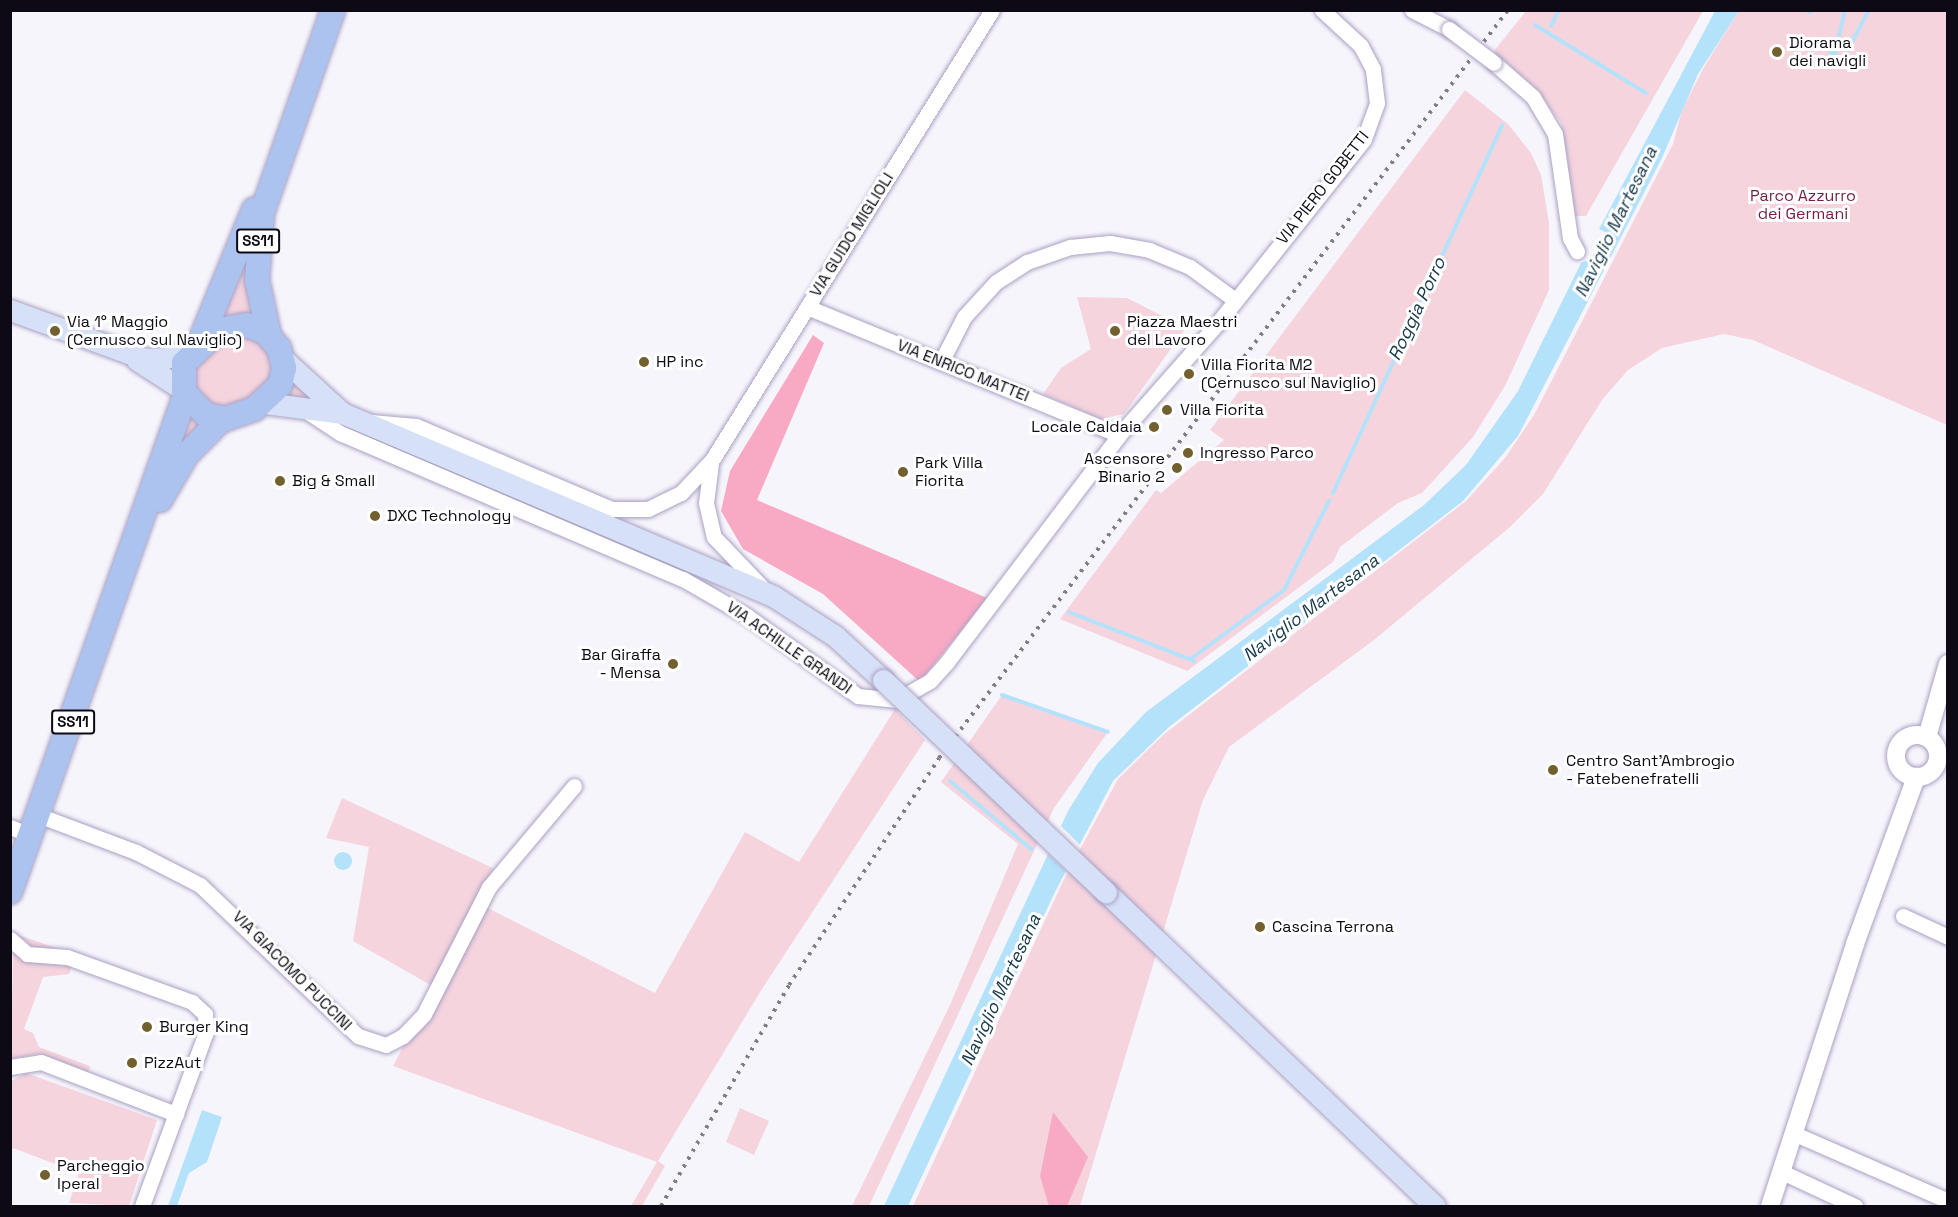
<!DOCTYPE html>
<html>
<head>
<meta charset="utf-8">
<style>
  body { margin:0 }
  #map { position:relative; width:1958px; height:1217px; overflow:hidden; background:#f7f5fc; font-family:"Space Grotesk",sans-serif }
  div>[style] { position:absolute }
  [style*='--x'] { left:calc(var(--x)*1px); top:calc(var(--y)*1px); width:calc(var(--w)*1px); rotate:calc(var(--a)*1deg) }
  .green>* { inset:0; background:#f5d4de }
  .forest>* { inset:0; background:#f8a9c4 }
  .water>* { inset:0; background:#b5e2fb }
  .round { border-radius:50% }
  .pier>* { inset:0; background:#f7f5fc }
  .stream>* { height:4px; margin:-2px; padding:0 2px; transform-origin:2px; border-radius:2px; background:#b5e2fb }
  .roads { filter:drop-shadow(0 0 2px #a9a1c3) drop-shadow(0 0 2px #a9a1c3) }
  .minor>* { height:15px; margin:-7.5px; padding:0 7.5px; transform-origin:7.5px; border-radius:7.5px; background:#fff }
  .tertiary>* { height:18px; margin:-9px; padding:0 9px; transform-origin:9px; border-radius:9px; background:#fff }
  .tertiary>.ring { margin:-9px; padding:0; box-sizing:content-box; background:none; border:18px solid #fff; border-radius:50% }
  .secondary>* { height:21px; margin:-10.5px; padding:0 10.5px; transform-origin:10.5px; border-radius:10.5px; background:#d6e0f7 }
  .primary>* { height:24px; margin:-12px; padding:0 12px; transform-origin:12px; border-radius:12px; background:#acc2ef }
  .rail>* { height:4px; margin-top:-2px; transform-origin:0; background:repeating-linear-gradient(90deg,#807d87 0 3px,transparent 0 9px) }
  .bridges { filter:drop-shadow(0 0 2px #a9a1c3) drop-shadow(0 0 2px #a9a1c3) }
  .minor-bridge>* { height:15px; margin:-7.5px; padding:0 7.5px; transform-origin:7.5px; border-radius:7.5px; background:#fff }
  .secondary-bridge>* { height:21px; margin:-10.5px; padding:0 10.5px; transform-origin:10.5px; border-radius:10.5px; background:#d6e0f7 }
  .dots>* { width:16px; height:16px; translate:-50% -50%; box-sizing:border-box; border:3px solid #fff; border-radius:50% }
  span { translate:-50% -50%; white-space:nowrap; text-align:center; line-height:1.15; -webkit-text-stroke:6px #fff; paint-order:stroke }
  .shield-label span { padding:2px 4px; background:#fff; border:2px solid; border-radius:4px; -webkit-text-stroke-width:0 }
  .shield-label { font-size:15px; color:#0d0a16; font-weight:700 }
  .poi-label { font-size:16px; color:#0d0a16 }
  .left { translate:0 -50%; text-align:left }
  .right { translate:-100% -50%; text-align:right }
  .street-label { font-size:16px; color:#0d0a16 }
  .park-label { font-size:16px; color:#761d44 }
  .water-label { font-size:18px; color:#15384a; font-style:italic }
  .frame { position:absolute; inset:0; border:12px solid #0d0a16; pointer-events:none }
</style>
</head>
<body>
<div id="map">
  <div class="green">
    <div style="clip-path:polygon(1526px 11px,1703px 11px,1586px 216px,1575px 216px,1561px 123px,1534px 87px,1494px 51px)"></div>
    <div style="clip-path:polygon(1739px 11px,1947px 11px,1947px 425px,1753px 340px,1724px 334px,1662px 348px,1628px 370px,1602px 400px,1543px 494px,1510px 527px,1374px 640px,1229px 747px,1203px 800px,1080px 1206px,913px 1206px,1064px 879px,1118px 779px,1163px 735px,1466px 501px,1505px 458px,1534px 415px,1673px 144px,1682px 110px,1704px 67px)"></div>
    <div style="clip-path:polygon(1465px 90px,1508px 124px,1531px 153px,1541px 175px,1549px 223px,1549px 290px,1505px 386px,1473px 437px,1422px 493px,1398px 503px,1340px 547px,1333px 562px,1187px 671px,1060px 619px,1156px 490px,1161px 493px,1224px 440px,1210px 430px)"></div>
    <div style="clip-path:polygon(245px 242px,258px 319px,219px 323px)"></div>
    <div style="clip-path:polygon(1077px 297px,1127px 298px,1186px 328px,1124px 414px,1101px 419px,1043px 394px,1061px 368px,1091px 349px)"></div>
    <div style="clip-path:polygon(250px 334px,274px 357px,271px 384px,232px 409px,199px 401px,190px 372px,221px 338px)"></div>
    <div style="clip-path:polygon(289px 374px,315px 401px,282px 394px)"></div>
    <div style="clip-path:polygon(185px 412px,203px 422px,177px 456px)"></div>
    <div style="clip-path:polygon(1002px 695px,1108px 732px,1054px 808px,869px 1206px,852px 1206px,950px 1005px,1018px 844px,941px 782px)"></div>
    <div style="clip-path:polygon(895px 709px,925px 740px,762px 989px,658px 1161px,665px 1166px,642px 1206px,631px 1206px,657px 1162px,393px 1066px,434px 987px,353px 941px,369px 847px,326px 838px,342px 798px,493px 868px,476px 902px,655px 993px,745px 832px,799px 862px)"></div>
    <div style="clip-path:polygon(18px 935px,68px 952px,37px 951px)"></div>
    <div style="clip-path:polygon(13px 950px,72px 965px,69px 974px,43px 977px,24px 1029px,33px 1033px,39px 1047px,90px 1066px,88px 1075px,39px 1054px,11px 1059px)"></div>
    <div style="clip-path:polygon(26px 1073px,157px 1120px,129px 1206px,69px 1203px,79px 1173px,13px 1148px,11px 1155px,11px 1081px)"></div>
    <div style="clip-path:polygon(740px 1108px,769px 1121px,754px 1155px,726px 1142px)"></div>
  </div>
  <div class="forest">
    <div style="clip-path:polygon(813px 335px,824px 343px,757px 500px,987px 598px,920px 682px,823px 594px,743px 549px,721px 511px,730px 471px)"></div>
    <div style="clip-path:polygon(1053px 1112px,1088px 1157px,1067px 1206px,1049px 1206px,1040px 1176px)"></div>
  </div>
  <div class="water">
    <div style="clip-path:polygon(1715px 11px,1739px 11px,1698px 74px,1662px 158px,1518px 436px,1463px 501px,1169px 727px,1113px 781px,1055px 892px,908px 1206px,884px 1206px,1068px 811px,1098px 763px,1146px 712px,1424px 505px,1466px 465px,1518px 391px,1581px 263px,1593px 258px,1605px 232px,1599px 229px)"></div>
    <div class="round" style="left:334px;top:852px;width:18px;height:18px"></div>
    <div style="clip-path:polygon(202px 1110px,222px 1117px,207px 1162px,189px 1173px,177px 1206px,168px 1206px)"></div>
  </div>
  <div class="pier">
    <div style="clip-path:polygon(1059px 824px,1081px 846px,1068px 873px,1046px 852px)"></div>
  </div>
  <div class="stream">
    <div style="--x:1809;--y:12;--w:5;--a:-22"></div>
    <div style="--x:1535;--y:25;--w:130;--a:31.5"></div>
    <div style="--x:1551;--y:26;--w:18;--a:-63"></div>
    <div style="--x:1809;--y:41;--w:22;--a:5"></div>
    <div style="--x:1831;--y:43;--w:12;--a:66"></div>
    <div style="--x:1813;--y:46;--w:12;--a:5"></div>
    <div style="--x:1825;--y:47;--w:27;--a:42"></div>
    <div style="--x:1845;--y:65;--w:16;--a:7"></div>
    <div style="--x:1835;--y:52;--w:43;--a:-76.6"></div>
    <div style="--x:1841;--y:63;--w:60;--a:-62.2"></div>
    <div style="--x:1333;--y:493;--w:405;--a:-65.3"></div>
    <div style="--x:1069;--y:612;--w:134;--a:21.4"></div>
    <div style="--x:1192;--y:658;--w:114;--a:-36.5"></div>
    <div style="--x:1284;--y:590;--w:100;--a:-63.2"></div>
    <div style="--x:1002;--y:695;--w:112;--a:19.2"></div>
    <div style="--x:950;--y:781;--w:106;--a:40"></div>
  </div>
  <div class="roads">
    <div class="minor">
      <div style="--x:1412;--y:10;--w:42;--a:27.2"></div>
      <div style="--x:1494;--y:63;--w:52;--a:41.1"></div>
      <div style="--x:1533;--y:97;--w:43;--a:59.3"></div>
      <div style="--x:1555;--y:134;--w:105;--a:81.8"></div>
      <div style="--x:1570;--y:238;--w:15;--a:62"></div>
      <div style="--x:807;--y:307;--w:337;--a:22.3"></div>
      <div style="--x:941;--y:362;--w:51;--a:-62.9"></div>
      <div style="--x:964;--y:317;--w:47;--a:-47.6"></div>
      <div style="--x:996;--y:282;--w:37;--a:-33"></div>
      <div style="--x:1027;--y:262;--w:46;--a:-19.2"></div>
      <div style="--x:1070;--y:247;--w:40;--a:-5.7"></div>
      <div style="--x:1110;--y:243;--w:40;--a:10"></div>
      <div style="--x:1149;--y:250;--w:44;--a:22.5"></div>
      <div style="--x:1190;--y:267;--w:56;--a:36.3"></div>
      <div style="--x:305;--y:410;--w:42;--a:33.3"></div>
      <div style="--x:340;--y:433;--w:373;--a:23.1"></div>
      <div style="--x:683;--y:579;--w:74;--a:30"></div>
      <div style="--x:747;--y:616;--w:137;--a:35.8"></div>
      <div style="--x:858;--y:696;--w:39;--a:6"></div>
      <div style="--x:897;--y:700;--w:38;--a:-30"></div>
      <div style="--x:930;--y:681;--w:25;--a:-48"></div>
      <div style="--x:947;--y:662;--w:285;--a:-52.8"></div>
      <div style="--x:1119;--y:435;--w:148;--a:-48.6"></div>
      <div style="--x:1217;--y:324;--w:236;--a:-51.5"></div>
      <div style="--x:1364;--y:139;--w:38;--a:-70"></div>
      <div style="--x:1377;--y:103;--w:34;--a:-97"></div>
      <div style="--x:1373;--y:69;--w:26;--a:-118"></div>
      <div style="--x:1361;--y:46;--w:53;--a:-137.3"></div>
      <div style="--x:371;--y:422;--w:45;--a:5.1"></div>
      <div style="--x:416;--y:426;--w:213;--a:23"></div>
      <div style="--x:612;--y:509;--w:36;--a:0"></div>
      <div style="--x:648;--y:509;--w:37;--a:-26"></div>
      <div style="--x:681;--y:493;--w:45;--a:-46.8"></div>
      <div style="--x:712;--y:460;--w:530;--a:-58.11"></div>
      <div style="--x:711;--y:463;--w:40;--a:97.1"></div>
      <div style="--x:706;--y:503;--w:35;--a:77"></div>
      <div style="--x:714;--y:537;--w:68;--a:46.2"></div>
      <div style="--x:38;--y:815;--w:105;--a:20.7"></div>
      <div style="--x:136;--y:852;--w:72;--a:27.3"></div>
      <div style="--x:200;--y:885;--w:219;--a:43.7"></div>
      <div style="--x:358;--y:1036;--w:29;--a:18"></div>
      <div style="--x:386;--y:1045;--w:19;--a:-28"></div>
      <div style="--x:403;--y:1036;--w:30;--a:-46"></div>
      <div style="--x:424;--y:1014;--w:143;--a:-62.9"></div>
      <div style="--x:489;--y:887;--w:132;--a:-49.9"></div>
      <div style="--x:10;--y:827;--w:22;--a:21"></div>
      <div style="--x:1903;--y:916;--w:50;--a:25"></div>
      <div style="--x:10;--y:939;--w:23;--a:41"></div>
      <div style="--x:27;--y:954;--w:40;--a:4.3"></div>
      <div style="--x:67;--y:957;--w:133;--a:19.8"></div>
      <div style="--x:192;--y:1002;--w:18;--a:43"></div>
      <div style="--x:205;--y:1014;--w:18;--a:87"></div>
      <div style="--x:206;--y:1032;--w:185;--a:110.2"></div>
      <div style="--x:10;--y:1067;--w:31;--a:-9"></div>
      <div style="--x:41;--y:1062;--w:145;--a:21.1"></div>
      <div style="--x:1795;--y:1134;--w:167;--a:23.6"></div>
      <div style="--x:1782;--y:1172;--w:81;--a:25"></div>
    </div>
    <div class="tertiary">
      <div class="ring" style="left:1896px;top:735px;width:24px;height:24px"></div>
      <div style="--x:1927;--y:737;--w:76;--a:-74"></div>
      <div style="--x:1770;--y:1206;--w:275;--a:-72"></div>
      <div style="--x:1855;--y:944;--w:178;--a:-69.9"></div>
    </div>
    <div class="secondary">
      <div style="--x:10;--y:310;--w:144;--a:19.9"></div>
      <div style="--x:145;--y:359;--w:21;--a:-3"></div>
      <div style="--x:166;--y:358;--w:31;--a:-21"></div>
      <div style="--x:283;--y:359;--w:80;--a:42.5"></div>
      <div style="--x:342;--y:413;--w:468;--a:23"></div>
      <div style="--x:773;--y:596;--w:74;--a:32.8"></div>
      <div style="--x:835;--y:636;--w:65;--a:42.5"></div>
      <div style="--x:137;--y:360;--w:54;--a:32.8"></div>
      <div style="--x:265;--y:403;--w:78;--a:7.4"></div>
      <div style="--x:1106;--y:892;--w:455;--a:43.7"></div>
    </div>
    <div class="primary">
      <div style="--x:247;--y:325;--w:19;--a:21"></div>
      <div style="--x:265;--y:332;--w:21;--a:49"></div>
      <div style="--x:279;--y:348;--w:21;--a:76"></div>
      <div style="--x:284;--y:368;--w:17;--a:103"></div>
      <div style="--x:280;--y:385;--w:35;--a:137"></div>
      <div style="--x:254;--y:409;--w:31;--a:161"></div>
      <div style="--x:225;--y:419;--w:19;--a:-168"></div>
      <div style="--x:206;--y:415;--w:32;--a:-134"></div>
      <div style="--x:184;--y:392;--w:29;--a:-90"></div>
      <div style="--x:184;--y:363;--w:48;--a:-43.3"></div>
      <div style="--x:219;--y:330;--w:28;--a:-10"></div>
      <div style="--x:269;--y:335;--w:56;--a:-102.3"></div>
      <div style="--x:257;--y:280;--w:67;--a:-85.7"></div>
      <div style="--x:262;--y:213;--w:215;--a:-70.7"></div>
      <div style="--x:200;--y:342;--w:143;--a:-67.8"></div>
      <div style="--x:160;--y:500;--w:53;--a:-59.6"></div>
      <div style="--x:187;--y:454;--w:49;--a:-45"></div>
      <div style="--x:10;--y:892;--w:526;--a:-70.57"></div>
    </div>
  </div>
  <div class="rail">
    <div style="--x:661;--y:1206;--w:255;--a:-59.9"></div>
    <div style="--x:789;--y:985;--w:272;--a:-56.5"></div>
    <div style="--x:939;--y:758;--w:940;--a:-52.74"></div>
  </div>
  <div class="bridges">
    <div class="minor-bridge">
      <div style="--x:1449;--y:29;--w:56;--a:37.1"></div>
    </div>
    <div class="secondary-bridge">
      <div style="--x:883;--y:680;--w:308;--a:43.6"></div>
    </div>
  </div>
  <div class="dots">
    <div style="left:1777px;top:52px;background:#72612f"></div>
    <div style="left:55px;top:331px;background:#72612f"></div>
    <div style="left:1115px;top:331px;background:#72612f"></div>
    <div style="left:644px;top:362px;background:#72612f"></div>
    <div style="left:1189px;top:374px;background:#72612f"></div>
    <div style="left:1167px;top:410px;background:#72612f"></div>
    <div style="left:1154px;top:427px;background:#72612f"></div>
    <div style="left:1188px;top:453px;background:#72612f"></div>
    <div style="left:1177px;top:468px;background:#72612f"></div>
    <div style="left:903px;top:472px;background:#72612f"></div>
    <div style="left:280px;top:481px;background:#72612f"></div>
    <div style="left:375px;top:516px;background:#72612f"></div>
    <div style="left:673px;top:664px;background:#72612f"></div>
    <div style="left:1553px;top:770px;background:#72612f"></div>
    <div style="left:1260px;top:927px;background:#72612f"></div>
    <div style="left:147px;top:1027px;background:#72612f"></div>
    <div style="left:132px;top:1063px;background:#72612f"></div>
    <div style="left:45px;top:1175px;background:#72612f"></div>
  </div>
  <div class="shield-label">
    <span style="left:258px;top:241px">SS11</span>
    <span style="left:73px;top:722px">SS11</span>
  </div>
  <div class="poi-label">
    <span class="left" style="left:1789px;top:52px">Diorama<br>dei navigli</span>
    <span class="left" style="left:67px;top:331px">Via 1° Maggio<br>(Cernusco sul Naviglio)</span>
    <span class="left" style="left:1127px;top:331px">Piazza Maestri<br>del Lavoro</span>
    <span class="left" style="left:656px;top:362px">HP inc</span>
    <span class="left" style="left:1201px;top:374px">Villa Fiorita M2<br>(Cernusco sul Naviglio)</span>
    <span class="left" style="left:1180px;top:410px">Villa Fiorita</span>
    <span class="right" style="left:1142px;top:427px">Locale Caldaia</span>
    <span class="left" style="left:1200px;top:453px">Ingresso Parco</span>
    <span class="right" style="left:1165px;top:468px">Ascensore<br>Binario 2</span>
    <span class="left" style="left:915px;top:472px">Park Villa<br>Fiorita</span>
    <span class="left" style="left:292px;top:481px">Big &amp; Small</span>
    <span class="left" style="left:387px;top:516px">DXC Technology</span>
    <span class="right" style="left:661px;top:664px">Bar Giraffa<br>- Mensa</span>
    <span class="left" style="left:1566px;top:770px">Centro Sant'Ambrogio<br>- Fatebenefratelli</span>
    <span class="left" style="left:1272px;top:927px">Cascina Terrona</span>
    <span class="left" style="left:159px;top:1027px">Burger King</span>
    <span class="left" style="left:144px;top:1063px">PizzAut</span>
    <span class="left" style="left:57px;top:1175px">Parcheggio<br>Iperal</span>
  </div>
  <div class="street-label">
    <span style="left:1323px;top:188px;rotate:-52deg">VIA PIERO GOBETTI</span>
    <span style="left:852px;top:235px;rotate:-58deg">VIA GUIDO MIGLIOLI</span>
    <span style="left:963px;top:371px;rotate:22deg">VIA ENRICO MATTEI</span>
    <span style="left:789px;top:648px;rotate:35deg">VIA ACHILLE GRANDI</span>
    <span style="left:292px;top:971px;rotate:45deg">VIA GIACOMO PUCCINI</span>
  </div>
  <div class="park-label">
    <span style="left:1803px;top:205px">Parco Azzurro<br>dei Germani</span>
  </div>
  <div class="water-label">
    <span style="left:1616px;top:222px;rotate:-64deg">Naviglio Martesana</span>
    <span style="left:1417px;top:309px;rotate:-65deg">Roggia Porro</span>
    <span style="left:1311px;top:608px;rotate:-37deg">Naviglio Martesana</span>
    <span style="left:1001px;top:990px;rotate:-65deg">Naviglio Martesana</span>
  </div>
  <div class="frame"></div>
</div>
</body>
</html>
